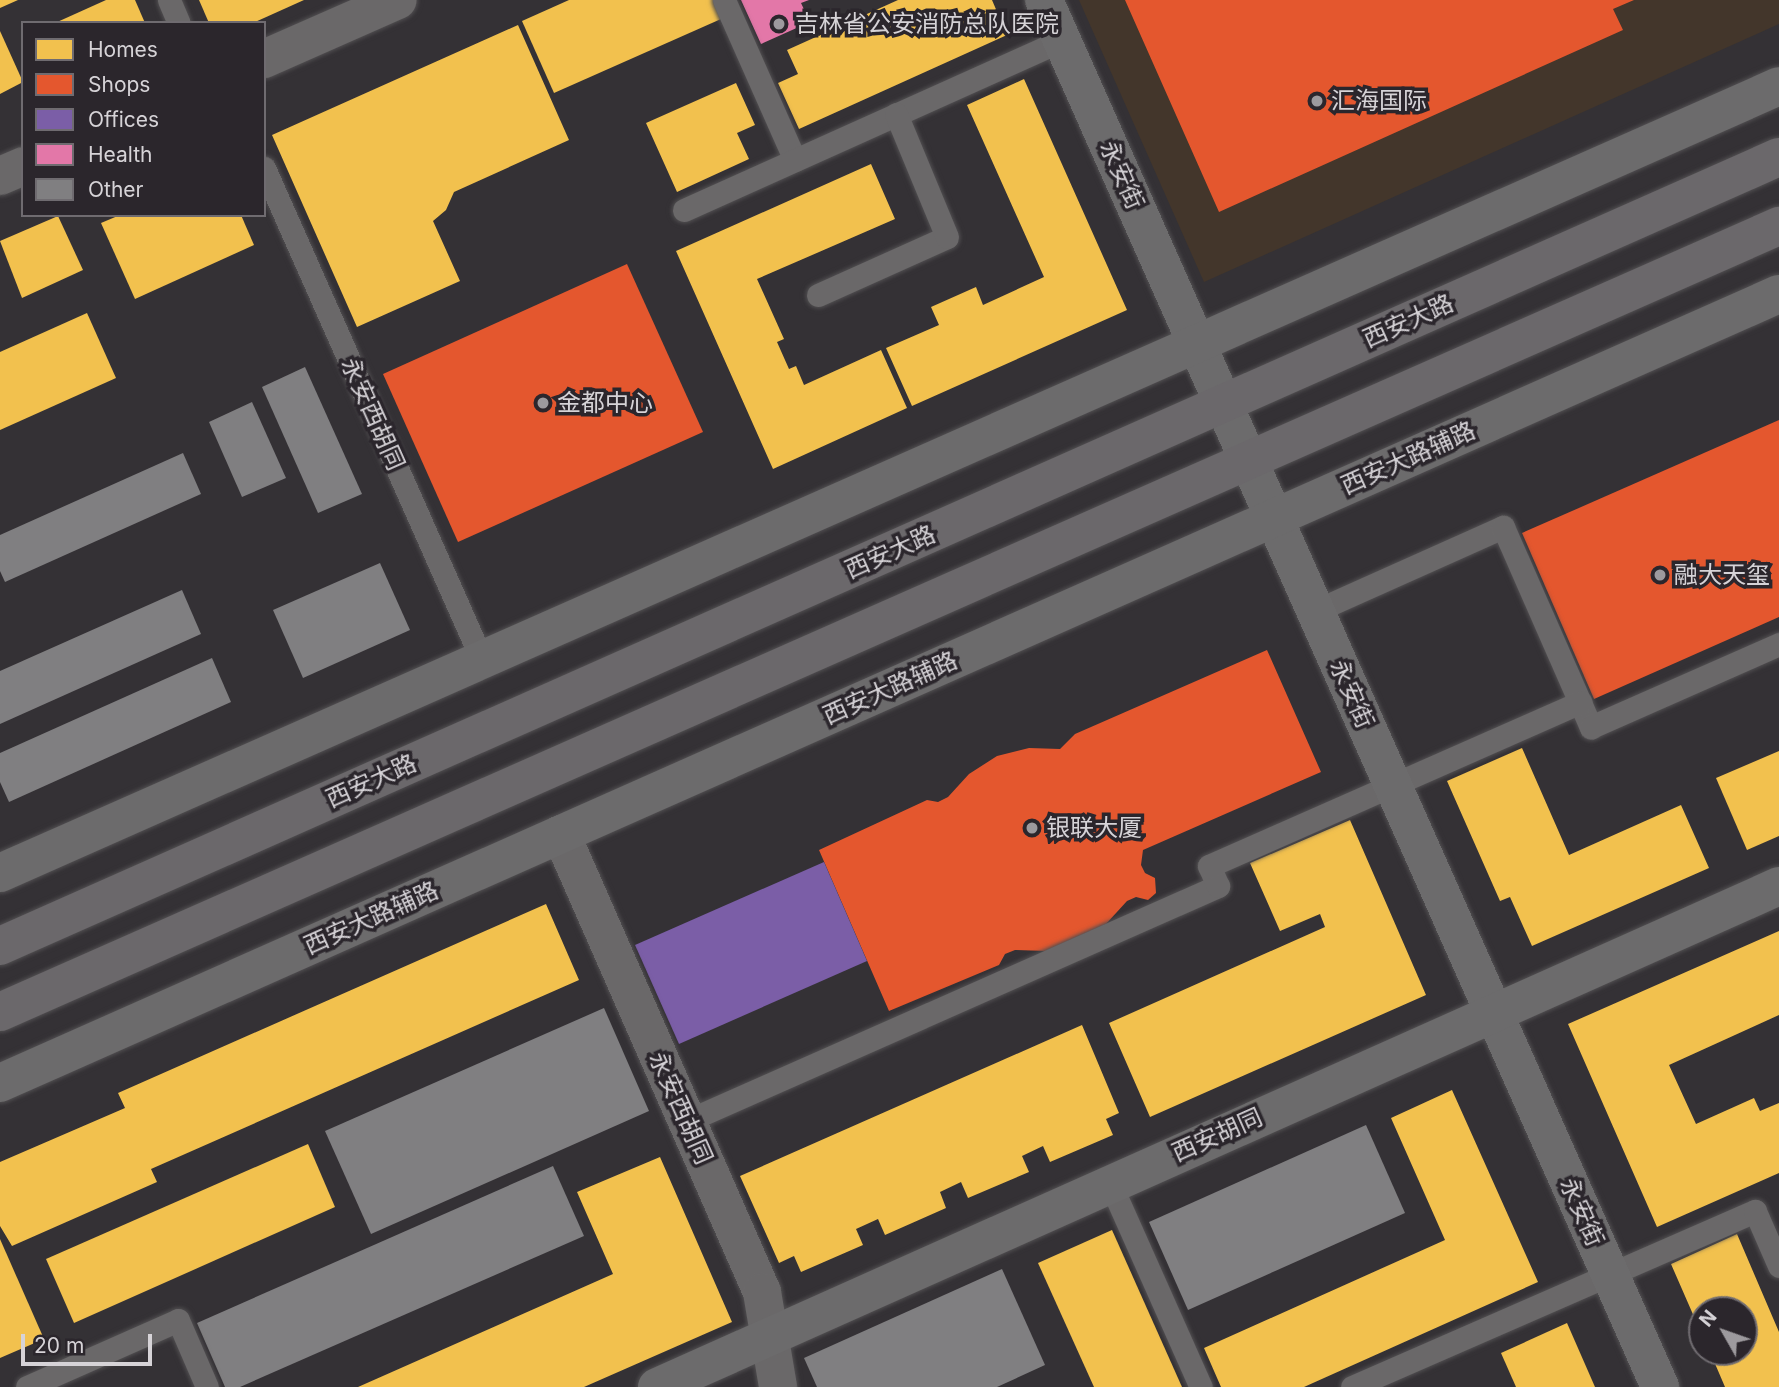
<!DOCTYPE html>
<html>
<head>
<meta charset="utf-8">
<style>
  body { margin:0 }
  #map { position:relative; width:1779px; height:1387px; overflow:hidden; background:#343135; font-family:Inter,"Noto Sans SC",sans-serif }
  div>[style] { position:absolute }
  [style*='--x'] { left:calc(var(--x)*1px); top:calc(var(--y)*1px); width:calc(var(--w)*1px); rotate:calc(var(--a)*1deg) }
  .commercial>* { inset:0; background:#43362b }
  .homes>* { inset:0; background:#f2c14e }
  .shops>* { inset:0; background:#e4572e }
  .offices>* { inset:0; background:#7b5ea7 }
  .health>* { inset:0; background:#e377a8 }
  .building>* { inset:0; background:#807f81 }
  .roads { filter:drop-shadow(0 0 2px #514f51) drop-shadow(0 0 2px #514f51) }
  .lane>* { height:23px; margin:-11.5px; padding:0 11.5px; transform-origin:11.5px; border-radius:11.5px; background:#6a6869 }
  .street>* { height:38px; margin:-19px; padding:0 19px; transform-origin:19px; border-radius:19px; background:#6a6869 }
  .secondary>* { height:38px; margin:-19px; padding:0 19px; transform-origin:19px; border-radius:19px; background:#6c6b6c }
  .primary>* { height:38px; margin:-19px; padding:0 19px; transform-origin:19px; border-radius:19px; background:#6b686b }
  .dots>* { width:19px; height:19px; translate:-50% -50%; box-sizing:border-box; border:4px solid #2b262c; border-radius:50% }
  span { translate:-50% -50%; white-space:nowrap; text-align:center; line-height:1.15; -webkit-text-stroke:7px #2b262c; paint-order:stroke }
  .poi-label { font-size:24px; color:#d6d3d7 }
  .left { translate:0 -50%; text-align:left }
  .street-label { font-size:24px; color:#d6d3d7 }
  .legend { position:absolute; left:21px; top:21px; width:245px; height:196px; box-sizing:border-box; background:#2b262c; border:2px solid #6f6b70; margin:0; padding:9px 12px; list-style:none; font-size:21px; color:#d6d3d7 }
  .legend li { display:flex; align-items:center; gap:14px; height:35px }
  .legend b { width:35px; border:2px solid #6f6b70 }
  .north { position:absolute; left:1688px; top:1296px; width:70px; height:70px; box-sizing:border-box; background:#2b262c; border:2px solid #6f6b70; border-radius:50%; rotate:310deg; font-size:19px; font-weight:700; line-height:28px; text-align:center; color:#d6d3d7 }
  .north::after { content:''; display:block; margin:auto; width:24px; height:32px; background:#9d9a9e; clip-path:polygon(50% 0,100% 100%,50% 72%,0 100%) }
  .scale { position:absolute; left:21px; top:1334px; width:131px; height:32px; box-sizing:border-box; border:4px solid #d6d3d7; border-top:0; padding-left:9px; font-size:21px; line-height:24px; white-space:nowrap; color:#d6d3d7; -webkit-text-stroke:5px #2b262c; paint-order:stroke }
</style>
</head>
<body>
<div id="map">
  <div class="commercial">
    <div style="clip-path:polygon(1079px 0,1779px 0,1779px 24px,1204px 282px)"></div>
  </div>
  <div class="homes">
    <div style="clip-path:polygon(0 0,18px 0,0 8px)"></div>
    <div style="clip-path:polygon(106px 0,135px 0,145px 23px,55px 23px)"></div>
    <div style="clip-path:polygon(199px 0,304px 0,253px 23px,209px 23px)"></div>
    <div style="clip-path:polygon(569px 0,713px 0,721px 19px,554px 93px,522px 21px)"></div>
    <div style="clip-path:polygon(898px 0,992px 0,1007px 35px,799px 129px,778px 83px,798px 74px,787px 50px)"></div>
    <div style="clip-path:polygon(518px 25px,569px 140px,454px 192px,446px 210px,433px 221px,460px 281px,357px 327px,272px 135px)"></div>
    <div style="clip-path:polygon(0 31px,23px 82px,0 94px)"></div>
    <div style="clip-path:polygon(1024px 79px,1127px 310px,912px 406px,886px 348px,939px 325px,931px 307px,976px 287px,983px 305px,1044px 277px,967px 105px)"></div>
    <div style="clip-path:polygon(736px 83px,755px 125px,737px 133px,749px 159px,677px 192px,646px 123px)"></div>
    <div style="clip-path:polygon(871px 164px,895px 219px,757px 279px,784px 339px,777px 342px,789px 369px,796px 366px,804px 385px,881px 350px,907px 408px,773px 469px,676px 251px)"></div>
    <div style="clip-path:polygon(120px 215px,241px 215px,254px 245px,135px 299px,101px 223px)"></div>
    <div style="clip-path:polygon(58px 216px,83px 270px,22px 298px,0 241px)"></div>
    <div style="clip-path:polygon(87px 313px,116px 378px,0 430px,0 352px)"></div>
    <div style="clip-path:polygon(1522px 748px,1569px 855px,1681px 805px,1709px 868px,1532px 946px,1510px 897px,1500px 901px,1447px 781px)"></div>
    <div style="clip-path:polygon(1779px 751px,1779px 836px,1747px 850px,1716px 778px)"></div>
    <div style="clip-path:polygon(1350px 820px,1426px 995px,1150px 1117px,1109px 1023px,1325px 927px,1320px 914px,1280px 931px,1250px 863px)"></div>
    <div style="clip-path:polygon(546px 904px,579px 980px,151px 1169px,157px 1182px,12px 1246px,0 1226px,0 1162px,125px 1108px,118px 1093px)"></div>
    <div style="clip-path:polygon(1779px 931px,1779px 1015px,1669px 1065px,1696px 1124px,1754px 1098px,1760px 1111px,1779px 1103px,1779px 1173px,1657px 1227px,1568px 1024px)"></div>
    <div style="clip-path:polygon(1082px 1025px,1119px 1113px,1106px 1119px,1113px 1135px,1050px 1162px,1043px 1146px,1022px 1156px,1029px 1172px,968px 1198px,961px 1182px,940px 1192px,946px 1208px,885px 1235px,878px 1219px,856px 1229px,863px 1245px,801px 1272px,794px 1256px,779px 1263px,740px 1176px)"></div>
    <div style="clip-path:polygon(1452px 1090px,1538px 1282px,1304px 1387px,1221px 1387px,1204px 1348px,1445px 1240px,1391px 1118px)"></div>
    <div style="clip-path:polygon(308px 1144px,335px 1207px,74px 1323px,46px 1259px)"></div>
    <div style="clip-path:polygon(660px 1157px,732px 1322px,584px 1387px,358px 1387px,613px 1274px,577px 1192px)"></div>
    <div style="clip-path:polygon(1112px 1230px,1182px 1387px,1094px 1387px,1038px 1263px)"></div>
    <div style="clip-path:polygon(1737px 1234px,1779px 1332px,1779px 1387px,1725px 1387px,1710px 1352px,1744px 1352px,1744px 1310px,1702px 1310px,1702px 1335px,1671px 1264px)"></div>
    <div style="clip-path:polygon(0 1239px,44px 1339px,0 1358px)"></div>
    <div style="clip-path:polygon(1567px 1323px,1595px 1387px,1516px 1387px,1501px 1353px)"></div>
  </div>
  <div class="shops">
    <div style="clip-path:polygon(1125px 0,1634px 0,1613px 9px,1623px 30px,1219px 212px)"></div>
    <div style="clip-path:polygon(627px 264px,703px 432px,458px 542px,383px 374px)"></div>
    <div style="clip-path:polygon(1779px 420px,1779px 617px,1594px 699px,1522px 533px)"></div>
    <div style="clip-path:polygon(1267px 650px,1321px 772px,1143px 850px,1141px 865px,1145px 873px,1155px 878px,1156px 893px,1148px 900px,1136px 897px,1127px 901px,1106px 924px,1046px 951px,1015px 950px,1005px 954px,999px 965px,889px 1011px,819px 850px,927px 800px,938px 802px,948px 797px,969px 774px,997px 756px,1029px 748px,1060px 749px,1075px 734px)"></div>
  </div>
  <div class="offices">
    <div style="clip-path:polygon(824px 862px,867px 961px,679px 1044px,635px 945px)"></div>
  </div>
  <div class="health">
    <div style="clip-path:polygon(741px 0,809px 0,801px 3px,810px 22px,761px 44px)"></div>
  </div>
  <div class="building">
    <div style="clip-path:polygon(305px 367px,362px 494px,318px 513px,262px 387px)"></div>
    <div style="clip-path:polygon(252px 402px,286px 478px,242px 497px,209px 422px)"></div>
    <div style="clip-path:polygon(183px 453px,201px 494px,5px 582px,0 571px,0 535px)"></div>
    <div style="clip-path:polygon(380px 563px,410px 630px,303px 678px,273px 610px)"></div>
    <div style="clip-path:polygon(182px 590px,201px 634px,0 724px,0 671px)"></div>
    <div style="clip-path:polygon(212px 658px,231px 702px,9px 802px,0 782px,0 753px)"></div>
    <div style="clip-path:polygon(604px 1008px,649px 1111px,371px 1234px,325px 1131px)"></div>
    <div style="clip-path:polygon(1366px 1125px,1405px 1213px,1188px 1310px,1149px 1222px)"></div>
    <div style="clip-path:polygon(553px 1166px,584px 1236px,240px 1387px,225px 1387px,197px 1323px)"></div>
    <div style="clip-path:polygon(1002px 1269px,1045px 1365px,997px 1387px,817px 1387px,804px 1358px)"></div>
  </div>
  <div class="roads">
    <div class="lane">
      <div style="--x:169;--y:0;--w:25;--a:67"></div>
      <div style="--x:724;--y:0;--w:175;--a:66.1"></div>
      <div style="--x:264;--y:168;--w:538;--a:66.1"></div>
      <div style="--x:684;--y:210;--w:414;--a:-24.2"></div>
      <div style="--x:818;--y:295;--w:141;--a:-24.2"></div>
      <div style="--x:947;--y:237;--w:133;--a:-112.5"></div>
      <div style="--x:1315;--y:611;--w:206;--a:-24.1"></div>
      <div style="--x:1503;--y:527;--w:219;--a:66.3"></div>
      <div style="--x:1591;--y:727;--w:206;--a:-23.8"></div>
      <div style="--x:687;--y:1121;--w:581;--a:-23.87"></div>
      <div style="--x:1218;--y:886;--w:22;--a:-114"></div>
      <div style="--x:1209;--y:866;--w:406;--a:-23.8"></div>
      <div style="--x:1110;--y:1183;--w:223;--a:66"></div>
      <div style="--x:27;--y:1387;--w:165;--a:-23.9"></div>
      <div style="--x:178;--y:1320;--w:73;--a:66.6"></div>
      <div style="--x:1352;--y:1387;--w:440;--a:-23.6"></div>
      <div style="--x:1755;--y:1211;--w:60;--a:66.4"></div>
    </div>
    <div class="street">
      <div style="--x:264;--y:59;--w:146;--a:-23.8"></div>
      <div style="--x:0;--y:176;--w:25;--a:-23"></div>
      <div style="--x:561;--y:834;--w:500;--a:66.31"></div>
      <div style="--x:762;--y:1292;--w:96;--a:80.4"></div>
    </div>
    <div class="secondary">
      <div style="--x:1044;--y:0;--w:1518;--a:66.05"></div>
      <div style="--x:0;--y:873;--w:1945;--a:-23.86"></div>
      <div style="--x:0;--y:1083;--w:1946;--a:-23.92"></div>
      <div style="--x:657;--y:1387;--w:1229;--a:-24.06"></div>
    </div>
    <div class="primary">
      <div style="--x:0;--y:946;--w:1946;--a:-23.92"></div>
      <div style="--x:0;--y:1012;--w:1945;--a:-23.84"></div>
    </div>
  </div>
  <div class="dots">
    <div style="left:779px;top:24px;background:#9d9a9e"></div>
    <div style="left:1317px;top:101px;background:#9d9a9e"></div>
    <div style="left:543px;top:403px;background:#9d9a9e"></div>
    <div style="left:1660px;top:575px;background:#9d9a9e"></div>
    <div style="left:1032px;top:828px;background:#9d9a9e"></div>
  </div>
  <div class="poi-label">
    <span class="left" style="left:795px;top:24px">吉林省公安消防总队医院</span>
    <span class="left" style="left:1331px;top:101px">汇海国际</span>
    <span class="left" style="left:557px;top:403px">金都中心</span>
    <span class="left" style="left:1674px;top:575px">融大天玺</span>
    <span class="left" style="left:1046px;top:828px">银联大厦</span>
  </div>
  <div class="street-label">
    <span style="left:1122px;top:175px;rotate:66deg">永安街</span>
    <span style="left:1408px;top:321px;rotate:-24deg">西安大路</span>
    <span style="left:373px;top:414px;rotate:66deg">永安西胡同</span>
    <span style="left:1408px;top:458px;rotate:-24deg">西安大路辅路</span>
    <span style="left:890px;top:552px;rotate:-24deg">西安大路</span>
    <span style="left:890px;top:688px;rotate:-24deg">西安大路辅路</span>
    <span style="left:1352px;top:694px;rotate:66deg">永安街</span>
    <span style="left:371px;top:781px;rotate:-24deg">西安大路</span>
    <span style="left:371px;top:918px;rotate:-24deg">西安大路辅路</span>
    <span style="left:681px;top:1108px;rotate:66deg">永安西胡同</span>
    <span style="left:1217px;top:1135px;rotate:-24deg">西安胡同</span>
    <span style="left:1582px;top:1212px;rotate:66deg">永安街</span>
  </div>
  <ul class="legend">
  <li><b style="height:19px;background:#f2c14e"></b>Homes</li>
  <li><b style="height:19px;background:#e4572e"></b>Shops</li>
  <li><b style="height:19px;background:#7b5ea7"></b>Offices</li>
  <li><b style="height:19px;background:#e377a8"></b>Health</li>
  <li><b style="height:19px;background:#807f81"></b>Other</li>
  </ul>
  <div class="north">N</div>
  <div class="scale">20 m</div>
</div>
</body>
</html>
